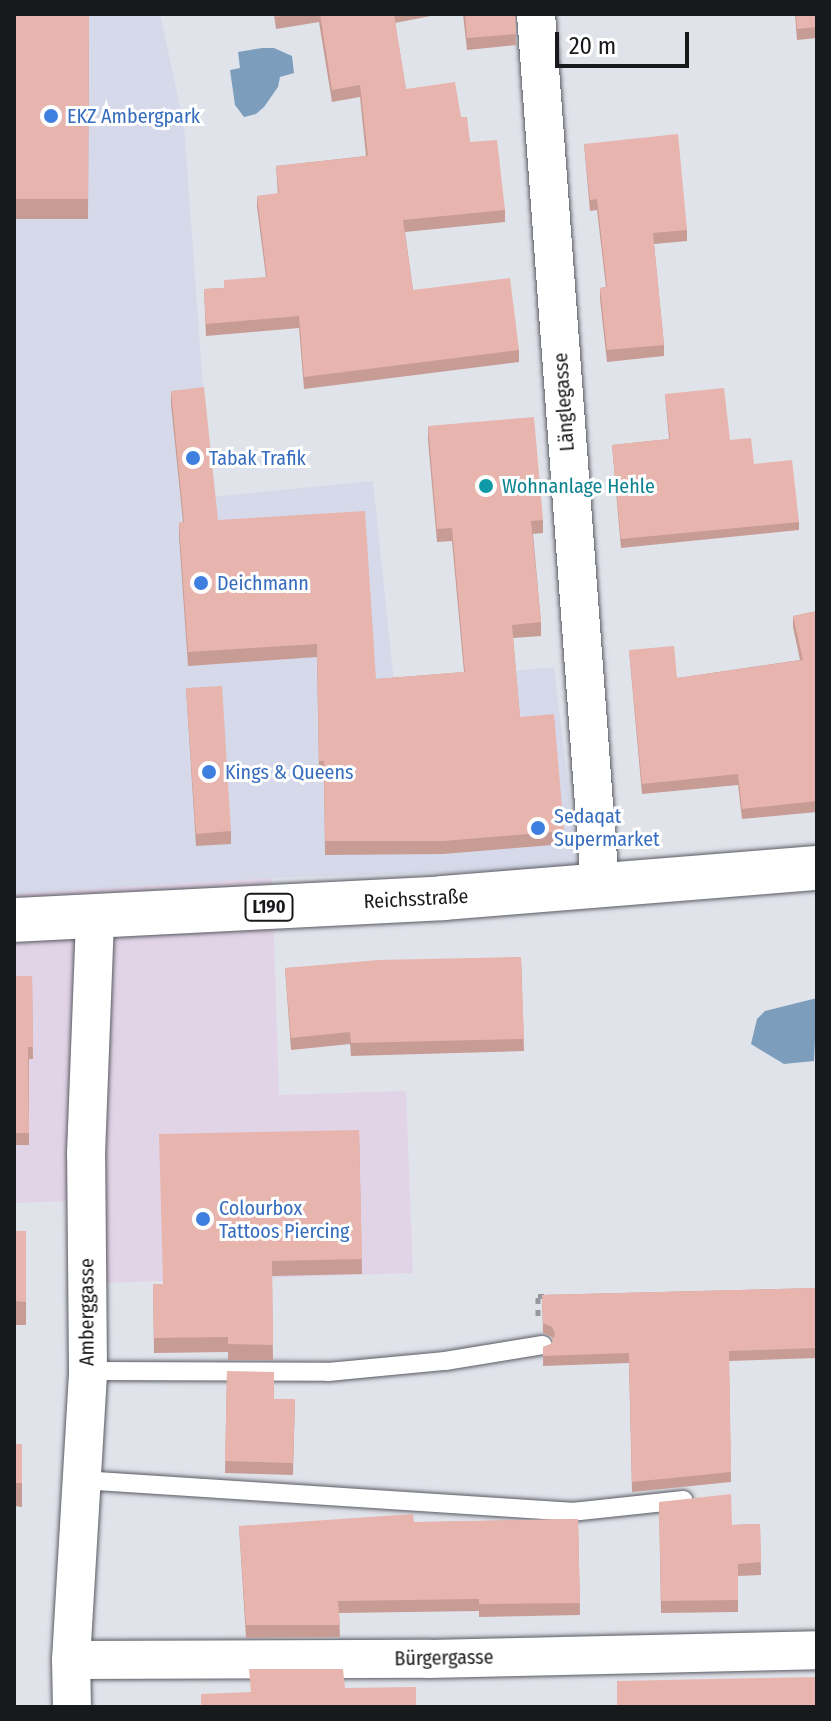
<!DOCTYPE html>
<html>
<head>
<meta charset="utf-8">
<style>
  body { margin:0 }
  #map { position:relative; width:831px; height:1721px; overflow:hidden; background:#e1e3eb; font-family:"Fira Sans Condensed",sans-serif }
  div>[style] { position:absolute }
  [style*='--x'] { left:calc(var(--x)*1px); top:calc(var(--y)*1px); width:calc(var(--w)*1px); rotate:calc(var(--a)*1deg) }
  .built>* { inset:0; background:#d6d9e9 }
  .industrial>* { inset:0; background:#e2d4e7 }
  .water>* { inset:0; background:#7c9ebc }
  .path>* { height:5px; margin-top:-2.5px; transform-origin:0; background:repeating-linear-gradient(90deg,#97989e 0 6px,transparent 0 12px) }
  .roads { filter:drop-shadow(0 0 2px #5a5b63) drop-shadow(0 0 2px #5a5b63) }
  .service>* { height:18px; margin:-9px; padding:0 9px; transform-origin:9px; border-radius:9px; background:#fff }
  .minor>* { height:38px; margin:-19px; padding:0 19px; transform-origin:19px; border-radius:19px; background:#fff }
  .primary>* { height:44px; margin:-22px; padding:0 22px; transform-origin:22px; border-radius:22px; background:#fff }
  .wall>* { inset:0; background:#c79c95 }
  .building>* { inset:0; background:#e7b5ad }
  .dots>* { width:22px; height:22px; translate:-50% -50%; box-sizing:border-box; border:4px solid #fff; border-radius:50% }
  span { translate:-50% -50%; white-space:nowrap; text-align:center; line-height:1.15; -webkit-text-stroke:6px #fff; paint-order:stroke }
  .shield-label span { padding:2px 6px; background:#fff; border:2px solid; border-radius:6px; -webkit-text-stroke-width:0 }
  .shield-label { font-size:18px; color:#18191c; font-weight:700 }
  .shop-label { font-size:20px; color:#366cbe }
  .left { translate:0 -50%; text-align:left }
  .street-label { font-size:20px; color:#18191c }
  .culture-label { font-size:20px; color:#0d838f }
  .frame { position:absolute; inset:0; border:16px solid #18191c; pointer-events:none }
  .scale { position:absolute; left:555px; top:32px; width:134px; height:36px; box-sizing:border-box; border:4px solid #18191c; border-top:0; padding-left:10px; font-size:24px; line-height:28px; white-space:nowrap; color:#18191c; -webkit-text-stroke:6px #fff; paint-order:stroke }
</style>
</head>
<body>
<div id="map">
  <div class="built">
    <div style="clip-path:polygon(14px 14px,160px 14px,184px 125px,211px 497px,373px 481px,394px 683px,554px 667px,578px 868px,272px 878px,14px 894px)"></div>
  </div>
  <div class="industrial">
    <div style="clip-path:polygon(272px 878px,279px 1095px,406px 1091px,413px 1273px,73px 1284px,71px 1201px,14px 1203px,14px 894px)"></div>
  </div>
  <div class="water">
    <div style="clip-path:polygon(262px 48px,274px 48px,292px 56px,294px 73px,280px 77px,278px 87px,264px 107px,256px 114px,244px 117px,235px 105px,230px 70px,240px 68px,238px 52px)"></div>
    <div style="clip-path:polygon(817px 998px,814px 1061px,784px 1064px,751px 1044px,757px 1019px,765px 1011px)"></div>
  </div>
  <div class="path">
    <div style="--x:538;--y:1316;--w:20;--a:-90"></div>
    <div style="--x:538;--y:1296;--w:10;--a:0"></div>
  </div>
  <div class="roads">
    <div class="service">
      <div style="--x:88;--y:1371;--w:240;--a:0.2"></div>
      <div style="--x:328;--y:1372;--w:118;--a:-5.4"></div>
      <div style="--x:445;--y:1361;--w:99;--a:-9.3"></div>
      <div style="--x:81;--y:1480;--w:491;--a:3.7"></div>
      <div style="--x:571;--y:1512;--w:113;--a:-6.1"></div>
    </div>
    <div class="minor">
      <div style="--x:536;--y:14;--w:873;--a:85.8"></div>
      <div style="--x:71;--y:1660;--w:358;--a:-0.2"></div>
      <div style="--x:429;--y:1659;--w:388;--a:-1.3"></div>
      <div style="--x:72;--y:1707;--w:47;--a:-91.2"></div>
      <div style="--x:71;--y:1660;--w:289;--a:-86.6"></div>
      <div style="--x:88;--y:1371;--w:217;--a:-90.5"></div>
      <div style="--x:86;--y:1154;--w:238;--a:-87.8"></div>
    </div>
    <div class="primary">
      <div style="--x:14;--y:920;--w:430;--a:-2.9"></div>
      <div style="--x:443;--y:898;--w:375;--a:-4.6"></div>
    </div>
  </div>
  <div class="wall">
    <div style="clip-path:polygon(14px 14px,89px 14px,88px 219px,14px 219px)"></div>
    <div style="clip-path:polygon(274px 14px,441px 14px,395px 23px,406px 89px,461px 117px,470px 142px,505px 210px,505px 222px,405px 232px,413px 290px,519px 350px,519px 362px,304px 389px,299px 328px,206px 336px,204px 289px,224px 288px,266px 277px,257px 207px,257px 196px,278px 194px,276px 166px,366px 156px,360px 97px,332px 102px,319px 22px,276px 29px)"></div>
    <div style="clip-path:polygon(463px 14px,515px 14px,516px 45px,467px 50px)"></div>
    <div style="clip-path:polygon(795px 14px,817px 14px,817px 38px,797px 40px)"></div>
    <div style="clip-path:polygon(584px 144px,687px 230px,687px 241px,654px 244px,664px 345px,664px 356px,607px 362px,600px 299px,600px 288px,606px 287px,597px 210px,590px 211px)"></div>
    <div style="clip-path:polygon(171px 391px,218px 520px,376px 679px,464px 672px,452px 541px,437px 542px,428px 440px,428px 426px,543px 520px,543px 533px,533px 534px,541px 622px,541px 636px,513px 638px,520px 717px,564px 831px,564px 844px,443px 854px,325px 855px,324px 774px,319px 774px,317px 657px,188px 666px,179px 536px,179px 523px,183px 522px,171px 404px)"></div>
    <div style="clip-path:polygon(665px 394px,754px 464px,799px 522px,799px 530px,621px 548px,612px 445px,669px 439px)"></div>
    <div style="clip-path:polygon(817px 611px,817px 812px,742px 819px,738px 785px,642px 794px,629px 650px,677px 678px,800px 660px,793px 627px,793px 616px)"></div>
    <div style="clip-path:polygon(186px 688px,231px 831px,231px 844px,196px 846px)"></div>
    <div style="clip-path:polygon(521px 957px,524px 1051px,351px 1056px,350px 1044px,291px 1050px,285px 968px)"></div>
    <div style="clip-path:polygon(14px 976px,32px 976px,33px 1059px,29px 1059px,29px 1145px,14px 1145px)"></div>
    <div style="clip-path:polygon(359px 1130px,362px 1274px,272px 1276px,273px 1360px,228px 1360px,228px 1352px,154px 1353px,153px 1284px,163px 1284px)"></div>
    <div style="clip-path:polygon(14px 1231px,26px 1231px,26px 1325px,14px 1325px)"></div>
    <div style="clip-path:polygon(817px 1288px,817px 1358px,729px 1361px,731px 1482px,632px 1492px,629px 1363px,543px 1366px,543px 1347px,551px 1344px,553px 1339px,552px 1337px,543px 1333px,542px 1295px)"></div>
    <div style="clip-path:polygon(227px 1371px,274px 1399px,295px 1399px,293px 1475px,225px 1473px)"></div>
    <div style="clip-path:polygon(14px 1444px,22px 1444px,22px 1507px,14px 1506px)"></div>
    <div style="clip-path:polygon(659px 1502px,732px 1525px,760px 1524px,761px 1575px,738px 1576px,738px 1612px,661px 1613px)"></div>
    <div style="clip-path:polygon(578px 1519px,580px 1615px,479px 1617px,479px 1611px,339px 1613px,340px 1637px,246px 1638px,239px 1526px)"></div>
  </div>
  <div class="building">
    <div style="clip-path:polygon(14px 14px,89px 14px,88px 199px,14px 199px)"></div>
    <div style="clip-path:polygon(276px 14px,294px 14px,276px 17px)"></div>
    <div style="clip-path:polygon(320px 14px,394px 14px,406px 89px,455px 82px,461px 117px,467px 117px,470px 142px,497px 140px,505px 210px,403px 220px,413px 290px,510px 278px,519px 350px,304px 377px,299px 316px,206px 324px,204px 289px,224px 288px,224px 280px,267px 277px,257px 196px,279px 193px,276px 166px,368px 156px,360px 85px,332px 90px)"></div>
    <div style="clip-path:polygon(465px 14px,515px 14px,516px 34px,467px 38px)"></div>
    <div style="clip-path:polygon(796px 14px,817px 14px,817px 27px,797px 29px)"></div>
    <div style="clip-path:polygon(678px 134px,687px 230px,653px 233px,664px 345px,607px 350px,600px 288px,607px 287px,597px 199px,590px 200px,584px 144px)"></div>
    <div style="clip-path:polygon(204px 387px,218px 520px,365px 511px,376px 679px,465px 672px,452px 528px,437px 529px,428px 426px,534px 417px,543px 520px,531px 521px,541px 622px,512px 625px,520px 717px,554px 714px,564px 831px,443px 841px,325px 841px,324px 761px,319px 761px,317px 644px,188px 652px,179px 523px,184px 522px,171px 391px)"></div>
    <div style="clip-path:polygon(724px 388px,730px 440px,751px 438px,754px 464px,792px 460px,799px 522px,621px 539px,612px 445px,670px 439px,665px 394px)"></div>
    <div style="clip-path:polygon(817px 611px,817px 801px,742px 809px,738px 774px,642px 784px,629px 650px,674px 646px,677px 678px,803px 660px,793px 616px)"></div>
    <div style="clip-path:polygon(222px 686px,231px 831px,196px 834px,186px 688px)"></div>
    <div style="clip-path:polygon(521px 957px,524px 1039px,351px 1043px,350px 1032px,291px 1038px,285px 968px,378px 960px)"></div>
    <div style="clip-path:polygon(14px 976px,32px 976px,33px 1047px,28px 1047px,29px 1133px,14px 1133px)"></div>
    <div style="clip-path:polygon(359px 1130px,362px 1259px,272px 1261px,273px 1345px,228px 1344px,228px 1337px,154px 1338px,153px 1284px,163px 1284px,159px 1134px)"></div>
    <div style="clip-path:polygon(14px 1231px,26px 1231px,26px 1302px,14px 1301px)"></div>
    <div style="clip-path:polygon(817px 1288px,817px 1348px,729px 1351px,731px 1472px,632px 1482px,629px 1353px,543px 1356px,543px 1347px,551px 1344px,555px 1334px,552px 1327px,543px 1323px,542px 1295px)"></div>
    <div style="clip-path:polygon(227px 1371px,274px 1372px,274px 1399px,295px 1399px,293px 1463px,225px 1461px)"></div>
    <div style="clip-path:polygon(14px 1444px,22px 1444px,22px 1483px,14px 1483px)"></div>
    <div style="clip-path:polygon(731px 1494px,732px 1525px,760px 1524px,761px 1562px,738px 1564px,738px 1600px,661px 1601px,659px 1502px)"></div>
    <div style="clip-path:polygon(413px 1514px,414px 1522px,578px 1519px,580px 1603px,479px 1604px,479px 1599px,338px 1601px,340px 1625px,246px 1625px,239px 1526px)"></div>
    <div style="clip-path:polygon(249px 1669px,343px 1669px,345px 1688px,416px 1687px,416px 1707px,201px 1707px,201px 1694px,251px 1692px)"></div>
    <div style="clip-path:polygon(817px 1677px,817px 1707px,617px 1707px,617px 1681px)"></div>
  </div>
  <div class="dots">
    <div style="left:51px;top:116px;background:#3f7fe0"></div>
    <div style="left:193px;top:458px;background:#3f7fe0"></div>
    <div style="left:486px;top:486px;background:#0f9aa8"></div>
    <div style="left:201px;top:583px;background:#3f7fe0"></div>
    <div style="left:209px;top:772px;background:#3f7fe0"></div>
    <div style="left:538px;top:828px;background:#3f7fe0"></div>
    <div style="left:203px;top:1219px;background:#3f7fe0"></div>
  </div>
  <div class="shield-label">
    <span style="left:269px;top:907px">L190</span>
  </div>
  <div class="shop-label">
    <span class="left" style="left:67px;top:116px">EKZ Ambergpark</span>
    <span class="left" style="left:209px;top:458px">Tabak Trafik</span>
    <span class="left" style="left:217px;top:583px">Deichmann</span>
    <span class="left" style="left:225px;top:772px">Kings &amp; Queens</span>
    <span class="left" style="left:554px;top:828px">Sedaqat<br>Supermarket</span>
    <span class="left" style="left:219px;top:1220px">Colourbox<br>Tattoos Piercing</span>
  </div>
  <div class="street-label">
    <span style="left:564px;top:402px;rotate:-94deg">Länglegasse</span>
    <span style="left:416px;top:899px;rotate:-3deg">Reichsstraße</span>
    <span style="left:87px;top:1312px;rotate:-90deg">Amberggasse</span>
    <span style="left:444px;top:1658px;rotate:-1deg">Bürgergasse</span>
  </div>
  <div class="culture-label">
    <span class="left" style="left:502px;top:486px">Wohnanlage Hehle</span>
  </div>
  <div class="frame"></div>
  <div class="scale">20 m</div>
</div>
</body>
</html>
